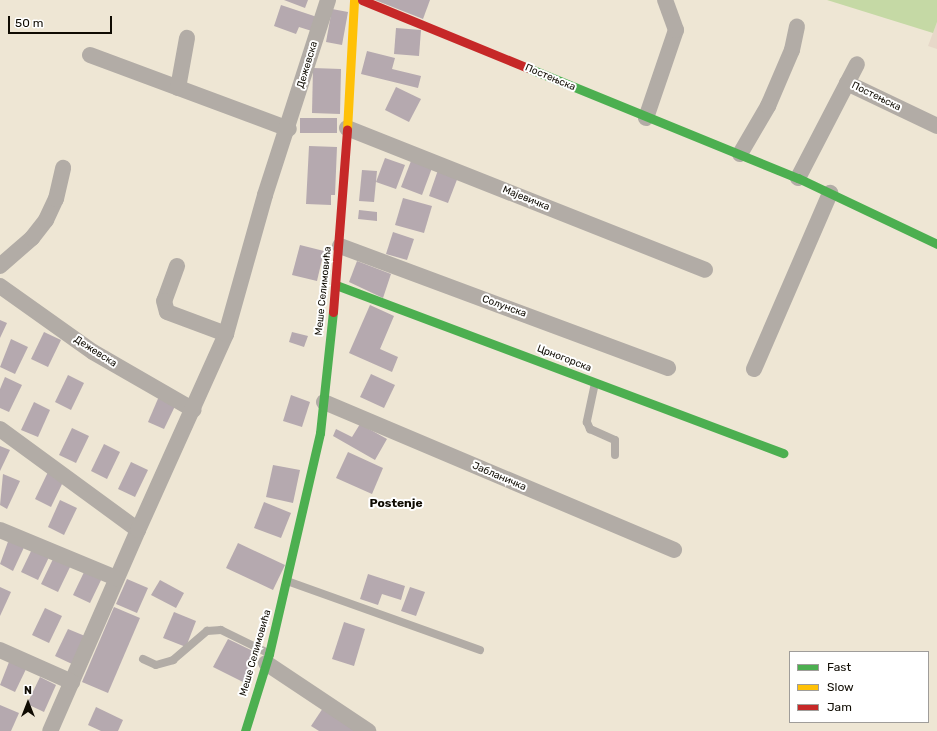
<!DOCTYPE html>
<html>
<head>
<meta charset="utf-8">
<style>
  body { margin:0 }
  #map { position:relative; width:937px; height:731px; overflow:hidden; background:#eee6d4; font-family:Rubik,sans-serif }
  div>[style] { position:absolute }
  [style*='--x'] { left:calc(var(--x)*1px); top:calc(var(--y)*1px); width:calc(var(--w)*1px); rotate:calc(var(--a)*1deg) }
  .industrial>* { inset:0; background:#e7d8c9 }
  .green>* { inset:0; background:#c5d9a5 }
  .building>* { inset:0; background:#b5a9af }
  .lane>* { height:8px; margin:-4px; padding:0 4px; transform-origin:4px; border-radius:4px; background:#b2aca6 }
  .street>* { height:16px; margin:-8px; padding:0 8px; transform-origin:8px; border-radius:8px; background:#b2aca6 }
  .fast>* { height:9px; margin:-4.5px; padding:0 4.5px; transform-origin:4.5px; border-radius:4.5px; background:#4caf50 }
  .slow>* { height:9px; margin:-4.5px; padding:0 4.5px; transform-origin:4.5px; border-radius:4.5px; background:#ffc107 }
  .jam>* { height:9px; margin:-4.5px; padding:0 4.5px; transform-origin:4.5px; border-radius:4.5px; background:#c62828 }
  span { translate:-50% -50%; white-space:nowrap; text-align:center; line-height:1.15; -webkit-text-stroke:4px #fff; paint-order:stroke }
  .street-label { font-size:10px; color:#0f0b02 }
  .quarter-label { font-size:12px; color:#0f0b02; font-weight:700 }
  .legend { position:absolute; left:789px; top:651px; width:140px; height:72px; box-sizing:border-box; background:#fff; border:1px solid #9f9d9a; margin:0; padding:5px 7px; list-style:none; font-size:12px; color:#0f0b02 }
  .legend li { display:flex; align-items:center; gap:8px; height:20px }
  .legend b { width:20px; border:1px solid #9f9d9a }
  .north { position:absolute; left:8px; top:683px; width:40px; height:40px; -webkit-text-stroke:3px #fff; paint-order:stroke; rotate:0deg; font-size:11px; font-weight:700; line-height:16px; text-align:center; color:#0f0b02 }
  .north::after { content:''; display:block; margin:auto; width:14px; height:18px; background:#0f0b02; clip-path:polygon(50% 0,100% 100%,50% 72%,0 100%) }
  .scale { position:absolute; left:8px; top:16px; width:104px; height:18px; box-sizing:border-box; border:2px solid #0f0b02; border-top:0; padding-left:5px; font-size:12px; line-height:14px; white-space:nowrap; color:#0f0b02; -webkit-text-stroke:3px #fff; paint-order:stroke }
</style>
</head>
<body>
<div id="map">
  <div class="industrial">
    <div style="clip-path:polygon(937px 22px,937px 49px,928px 46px)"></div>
  </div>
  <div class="green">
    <div style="clip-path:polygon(827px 0,937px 0,937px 22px,933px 33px)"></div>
  </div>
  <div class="building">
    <div style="clip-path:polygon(284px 0,308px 0,305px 8px)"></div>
    <div style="clip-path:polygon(375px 0,430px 0,423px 19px)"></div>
    <div style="clip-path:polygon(281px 5px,320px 18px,315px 32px,299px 27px,296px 34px,274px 26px)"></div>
    <div style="clip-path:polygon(332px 9px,348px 12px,342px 45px,326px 42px)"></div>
    <div style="clip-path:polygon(396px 28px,421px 30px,419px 56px,394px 54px)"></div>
    <div style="clip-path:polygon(367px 51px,395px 58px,392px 69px,421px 76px,418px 88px,361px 74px)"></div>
    <div style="clip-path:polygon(313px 68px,341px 69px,340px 114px,312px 113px)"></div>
    <div style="clip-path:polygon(396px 87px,421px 99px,409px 122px,385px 110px)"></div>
    <div style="clip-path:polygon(300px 118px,337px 118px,337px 133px,300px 133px)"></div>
    <div style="clip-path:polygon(309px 146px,337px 147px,335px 195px,331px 195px,331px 205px,306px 204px)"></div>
    <div style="clip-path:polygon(385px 158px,405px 165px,396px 189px,376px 182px)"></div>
    <div style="clip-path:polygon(411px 161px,432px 168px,422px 195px,401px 187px)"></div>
    <div style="clip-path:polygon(362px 170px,377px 171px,374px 202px,359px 201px)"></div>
    <div style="clip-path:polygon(438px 170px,458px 177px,448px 203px,429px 196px)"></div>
    <div style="clip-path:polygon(403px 198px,432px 206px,424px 233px,395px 225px)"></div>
    <div style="clip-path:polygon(359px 210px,377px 212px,377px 221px,358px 219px)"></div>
    <div style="clip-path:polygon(393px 232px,414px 239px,407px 260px,386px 254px)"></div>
    <div style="clip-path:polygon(300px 245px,324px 251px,317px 281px,292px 275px)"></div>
    <div style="clip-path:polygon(357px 261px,391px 274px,383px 298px,349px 282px)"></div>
    <div style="clip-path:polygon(370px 305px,394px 316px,380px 349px,398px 357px,392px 372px,349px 353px)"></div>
    <div style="clip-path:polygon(0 320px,7px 323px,0 338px)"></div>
    <div style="clip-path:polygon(44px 332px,61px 340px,48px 367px,31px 359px)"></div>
    <div style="clip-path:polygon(292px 332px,308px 336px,304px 347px,289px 342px)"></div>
    <div style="clip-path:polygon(11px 339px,28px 347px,15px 374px,0 367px)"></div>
    <div style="clip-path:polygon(371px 374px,395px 385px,384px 408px,360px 397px)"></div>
    <div style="clip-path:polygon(68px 375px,84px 383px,71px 410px,55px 402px)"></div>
    <div style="clip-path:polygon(5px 377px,22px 385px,9px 412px,0 408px,0 389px)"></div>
    <div style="clip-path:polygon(160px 394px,177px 402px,164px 429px,148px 422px)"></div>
    <div style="clip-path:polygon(291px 395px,310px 402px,302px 427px,283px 421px)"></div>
    <div style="clip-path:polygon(34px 402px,50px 410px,38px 437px,21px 430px)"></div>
    <div style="clip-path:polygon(360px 424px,387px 439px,375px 460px,333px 436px,336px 429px,352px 437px)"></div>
    <div style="clip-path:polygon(72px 428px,89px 436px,76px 463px,59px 455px)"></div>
    <div style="clip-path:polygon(104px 444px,120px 452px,107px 479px,91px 471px)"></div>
    <div style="clip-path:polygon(0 446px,10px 450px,0 471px)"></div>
    <div style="clip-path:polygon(348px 452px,383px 468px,372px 494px,336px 478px)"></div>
    <div style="clip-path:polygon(131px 462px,148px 470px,135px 497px,118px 489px)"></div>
    <div style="clip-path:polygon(273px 465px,300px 470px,293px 503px,266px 497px)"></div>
    <div style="clip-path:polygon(48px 472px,64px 480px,51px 507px,35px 499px)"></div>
    <div style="clip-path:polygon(3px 474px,20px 481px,7px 509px,0 505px)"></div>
    <div style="clip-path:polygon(60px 500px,77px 508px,64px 535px,48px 527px)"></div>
    <div style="clip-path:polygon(264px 502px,291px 513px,281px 538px,254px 528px)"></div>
    <div style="clip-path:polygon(10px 536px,26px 543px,13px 571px,0 564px)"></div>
    <div style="clip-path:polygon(238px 543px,285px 565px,273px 590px,226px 568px)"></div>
    <div style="clip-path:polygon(34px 545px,51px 553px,38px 580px,21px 572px)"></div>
    <div style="clip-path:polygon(54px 557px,71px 565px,58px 592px,41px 584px)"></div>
    <div style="clip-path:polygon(86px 568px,103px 576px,90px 603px,73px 595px)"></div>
    <div style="clip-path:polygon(368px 574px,405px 586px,401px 600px,382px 594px,378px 605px,360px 599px)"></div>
    <div style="clip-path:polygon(127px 579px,148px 588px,137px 613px,116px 604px)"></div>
    <div style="clip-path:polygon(160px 580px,184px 593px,176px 608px,151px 595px)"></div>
    <div style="clip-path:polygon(0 587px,11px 592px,0 616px)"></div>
    <div style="clip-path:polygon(410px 587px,425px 592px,416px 616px,401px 611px)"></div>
    <div style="clip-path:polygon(114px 607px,140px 618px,108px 693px,82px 682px)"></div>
    <div style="clip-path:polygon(45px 608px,62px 616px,49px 643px,32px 635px)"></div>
    <div style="clip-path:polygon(174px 612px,196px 621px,186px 647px,163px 638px)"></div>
    <div style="clip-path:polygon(344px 622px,365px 629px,354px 666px,332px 659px)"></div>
    <div style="clip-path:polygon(68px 629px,85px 636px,72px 664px,55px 656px)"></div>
    <div style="clip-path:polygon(228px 639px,259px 654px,245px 683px,213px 667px)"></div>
    <div style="clip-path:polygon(11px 657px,28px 665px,15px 692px,0 685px)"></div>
    <div style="clip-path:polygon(40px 677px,56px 685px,44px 712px,27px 704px)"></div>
    <div style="clip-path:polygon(0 705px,19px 713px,11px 731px,0 731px)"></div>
    <div style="clip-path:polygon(96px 707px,123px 720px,118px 731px,101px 731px,88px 725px)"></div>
    <div style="clip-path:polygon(323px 708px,357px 731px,319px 731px,311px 726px)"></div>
  </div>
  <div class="lane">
    <div style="--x:595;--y:383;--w:40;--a:102"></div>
    <div style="--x:587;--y:422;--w:8;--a:67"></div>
    <div style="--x:590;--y:429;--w:27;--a:24"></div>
    <div style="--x:615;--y:440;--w:15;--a:90"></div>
    <div style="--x:287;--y:581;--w:205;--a:19.7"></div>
    <div style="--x:143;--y:659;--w:14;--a:25"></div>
    <div style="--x:156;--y:665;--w:18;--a:-16"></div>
    <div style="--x:173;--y:660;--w:45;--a:-40.5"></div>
    <div style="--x:207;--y:631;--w:14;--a:-4"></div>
    <div style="--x:221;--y:630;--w:52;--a:26.1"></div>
  </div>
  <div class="street">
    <div style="--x:90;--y:55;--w:212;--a:20.4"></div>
    <div style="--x:847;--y:83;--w:100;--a:25.5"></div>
    <div style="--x:178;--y:88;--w:51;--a:-79.8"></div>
    <div style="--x:646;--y:118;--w:93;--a:-71.2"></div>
    <div style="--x:676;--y:30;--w:32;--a:-110"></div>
    <div style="--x:347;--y:128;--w:385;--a:21.6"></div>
    <div style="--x:740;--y:154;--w:56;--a:-59.7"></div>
    <div style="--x:768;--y:106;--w:61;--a:-66.8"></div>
    <div style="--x:792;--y:50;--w:24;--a:-78"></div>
    <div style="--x:798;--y:178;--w:128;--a:-62.6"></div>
    <div style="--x:340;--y:246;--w:350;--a:20.4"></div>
    <div style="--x:0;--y:266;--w:43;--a:-41.2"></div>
    <div style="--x:32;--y:238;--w:23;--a:-52"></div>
    <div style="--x:46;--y:220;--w:23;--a:-65"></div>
    <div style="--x:56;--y:199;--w:32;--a:-77"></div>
    <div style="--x:177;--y:266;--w:37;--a:110"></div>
    <div style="--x:164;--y:301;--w:11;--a:75"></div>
    <div style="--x:167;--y:312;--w:63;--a:20.4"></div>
    <div style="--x:0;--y:286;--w:114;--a:35.4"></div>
    <div style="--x:93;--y:352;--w:116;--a:29.9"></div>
    <div style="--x:754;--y:369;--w:192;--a:-66.6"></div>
    <div style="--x:324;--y:402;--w:380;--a:22.9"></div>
    <div style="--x:0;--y:429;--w:171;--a:36.2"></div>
    <div style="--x:138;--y:530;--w:219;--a:113.6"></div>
    <div style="--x:0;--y:530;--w:126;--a:22.5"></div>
    <div style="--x:138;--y:530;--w:215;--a:-65.8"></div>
    <div style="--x:226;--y:334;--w:144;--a:-74.3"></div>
    <div style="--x:265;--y:195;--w:205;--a:-72.1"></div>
    <div style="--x:0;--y:650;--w:79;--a:24"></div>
    <div style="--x:266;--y:663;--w:123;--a:33.7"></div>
  </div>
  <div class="fast">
    <div style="--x:528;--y:68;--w:292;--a:22.2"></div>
    <div style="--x:798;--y:178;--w:154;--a:25.4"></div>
    <div style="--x:336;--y:285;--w:478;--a:20.6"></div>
    <div style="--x:245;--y:731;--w:81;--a:-72.7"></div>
    <div style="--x:269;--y:654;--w:227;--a:-77"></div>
    <div style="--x:320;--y:433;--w:122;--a:-83.9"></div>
  </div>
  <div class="slow">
    <div style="--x:347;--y:130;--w:130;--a:-86.9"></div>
  </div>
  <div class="jam">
    <div style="--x:362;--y:0;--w:179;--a:22.3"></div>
    <div style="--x:333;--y:312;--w:183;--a:-85.6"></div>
  </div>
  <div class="street-label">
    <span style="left:308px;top:65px;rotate:-73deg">Дежевска</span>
    <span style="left:550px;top:78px;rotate:23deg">Постењска</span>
    <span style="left:876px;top:97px;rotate:26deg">Постењска</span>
    <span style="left:526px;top:199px;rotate:22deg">Мајевичка</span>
    <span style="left:324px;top:291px;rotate:-84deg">Меше Селимовића</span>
    <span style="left:504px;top:307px;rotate:20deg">Солунска</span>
    <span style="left:95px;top:352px;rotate:33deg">Дежевска</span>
    <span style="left:564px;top:359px;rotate:21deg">Црногорска</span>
    <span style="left:499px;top:477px;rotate:23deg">Јабланичка</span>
    <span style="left:256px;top:653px;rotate:-74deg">Меше Селимовића</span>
  </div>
  <div class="quarter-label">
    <span style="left:396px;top:504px">Postenje</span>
  </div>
  <ul class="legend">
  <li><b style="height:5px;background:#4caf50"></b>Fast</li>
  <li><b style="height:5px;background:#ffc107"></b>Slow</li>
  <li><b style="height:5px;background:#c62828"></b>Jam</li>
  </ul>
  <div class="north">N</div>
  <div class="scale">50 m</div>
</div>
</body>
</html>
